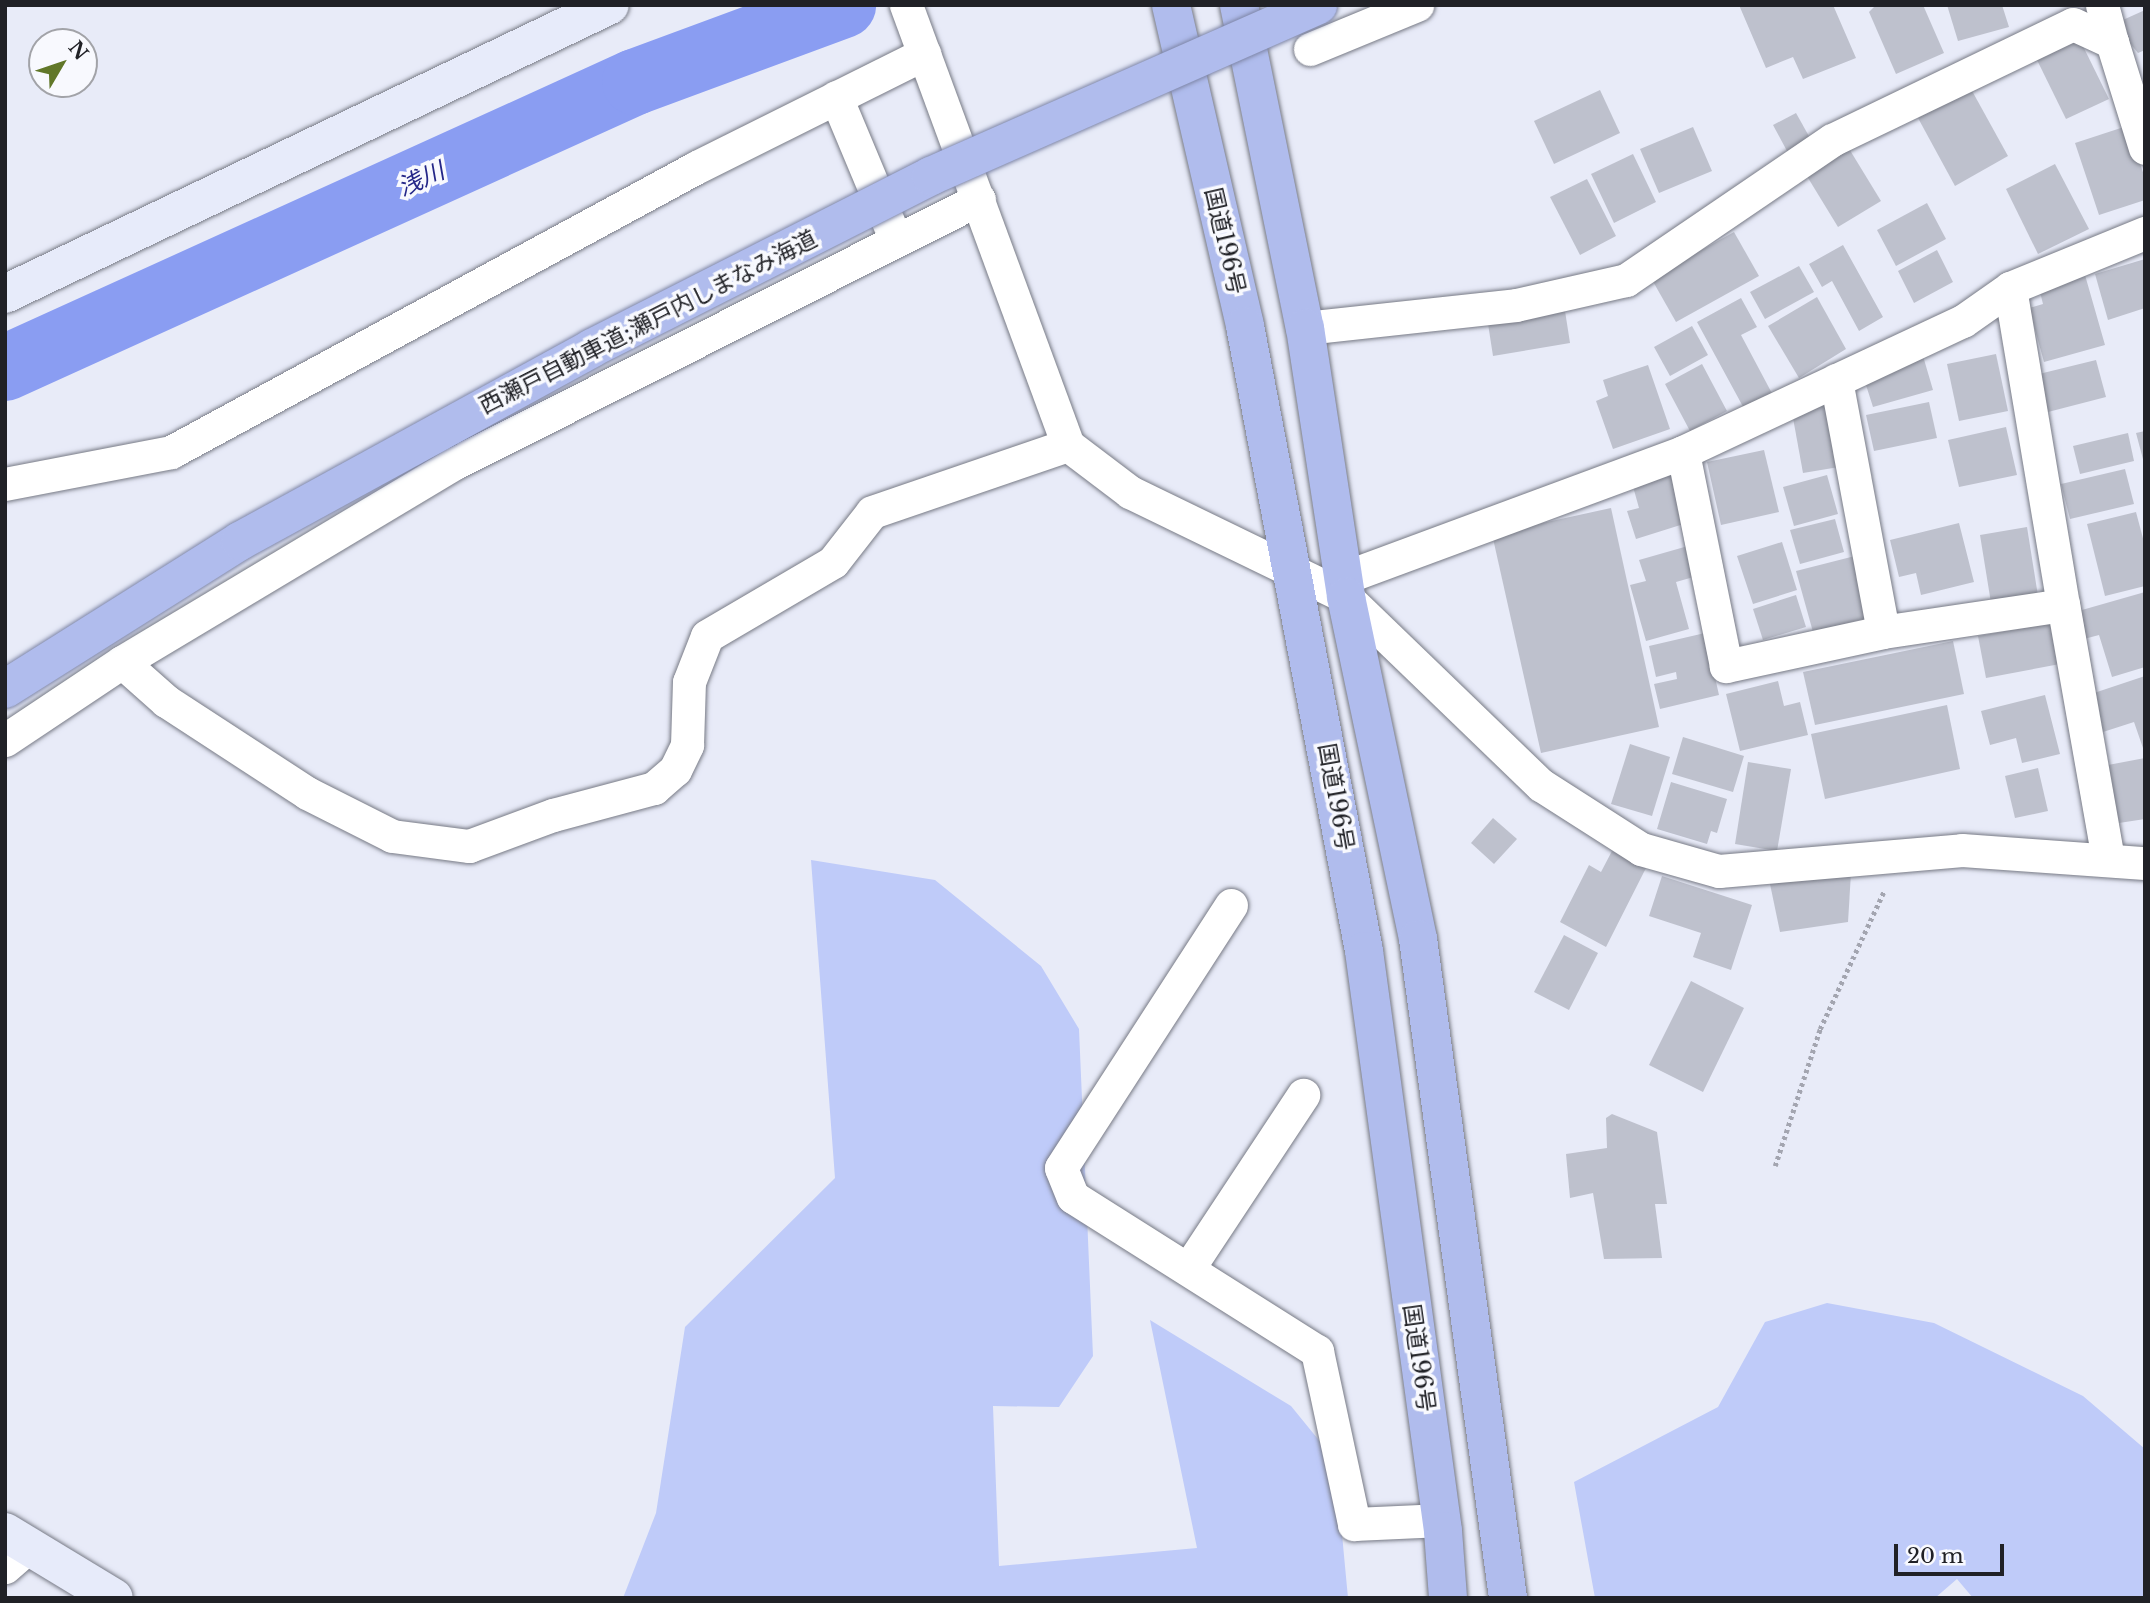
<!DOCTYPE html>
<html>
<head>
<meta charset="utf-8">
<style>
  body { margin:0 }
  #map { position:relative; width:2150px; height:1603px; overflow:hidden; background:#e8ebf8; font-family:"Libre Baskerville","Noto Sans JP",serif }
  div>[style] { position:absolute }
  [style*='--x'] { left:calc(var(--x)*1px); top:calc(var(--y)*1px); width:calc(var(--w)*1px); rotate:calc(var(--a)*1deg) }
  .green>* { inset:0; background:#bfcbf9 }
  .river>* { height:66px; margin:-33px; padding:0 33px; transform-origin:33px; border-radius:33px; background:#8a9df2 }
  .building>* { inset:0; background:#bec1cd }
  .path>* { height:4.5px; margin-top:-2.25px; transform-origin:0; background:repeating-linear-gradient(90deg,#a3a5b0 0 3.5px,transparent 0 7px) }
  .roads { filter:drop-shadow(0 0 2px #777a85) drop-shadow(0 0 2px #777a85) }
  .street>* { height:33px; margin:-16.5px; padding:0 16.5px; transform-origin:16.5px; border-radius:16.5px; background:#fff }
  .secondary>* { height:38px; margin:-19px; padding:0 19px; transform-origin:19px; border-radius:19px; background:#e7ebfa }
  .highway>* { height:38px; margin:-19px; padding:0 19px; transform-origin:19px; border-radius:19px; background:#b0bced }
  .bridges { filter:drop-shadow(0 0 2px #7e86a7) drop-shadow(0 0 2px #7e86a7) }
  .highway-bridge>* { height:38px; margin:-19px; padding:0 19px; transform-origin:19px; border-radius:19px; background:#b0bced }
  span { translate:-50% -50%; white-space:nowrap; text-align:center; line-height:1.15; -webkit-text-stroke:7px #f8f9fe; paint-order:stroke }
  .street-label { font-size:23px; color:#202126 }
  .water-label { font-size:24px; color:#252788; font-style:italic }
  .frame { position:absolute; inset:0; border:7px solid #202126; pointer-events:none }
  .north { position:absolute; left:28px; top:28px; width:70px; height:70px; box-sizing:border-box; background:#f8f9fe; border:2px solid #a2a3a8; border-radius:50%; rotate:51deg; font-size:19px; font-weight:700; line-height:28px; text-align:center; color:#202126 }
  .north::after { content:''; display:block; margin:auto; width:24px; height:32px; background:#617729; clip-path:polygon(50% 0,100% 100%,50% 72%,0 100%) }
  .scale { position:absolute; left:1894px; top:1544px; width:110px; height:32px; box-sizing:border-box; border:4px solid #202126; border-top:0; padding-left:9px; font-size:21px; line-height:24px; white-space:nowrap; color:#202126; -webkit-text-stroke:5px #f8f9fe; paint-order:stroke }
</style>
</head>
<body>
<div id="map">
  <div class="green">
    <div style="clip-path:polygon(811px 860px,935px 880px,1041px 966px,1079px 1029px,1093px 1356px,1059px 1407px,993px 1406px,999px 1566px,1197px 1548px,1150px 1320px,1291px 1406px,1335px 1460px,1348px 1598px,623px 1598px,656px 1513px,685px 1327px,835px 1178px)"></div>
    <div style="clip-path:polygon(1827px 1303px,1934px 1323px,2083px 1396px,2145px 1449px,2145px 1598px,1973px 1598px,1957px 1579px,1935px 1598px,1595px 1598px,1574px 1482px,1718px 1407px,1765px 1322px)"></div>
  </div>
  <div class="river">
    <div style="--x:5;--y:368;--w:692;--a:-24.42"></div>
    <div style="--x:635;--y:82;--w:222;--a:-20.3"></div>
  </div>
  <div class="building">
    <div style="clip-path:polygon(1739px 5px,1833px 5px,1856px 58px,1803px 79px,1793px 57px,1766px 68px)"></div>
    <div style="clip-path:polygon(1876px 5px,1923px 5px,1944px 53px,1896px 74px,1869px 12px)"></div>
    <div style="clip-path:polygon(1947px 5px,2002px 5px,2009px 27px,1958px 41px)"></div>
    <div style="clip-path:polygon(2145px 10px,2145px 50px,2138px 53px,2114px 24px)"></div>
    <div style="clip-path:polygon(2080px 40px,2109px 99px,2066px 119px,2037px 60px)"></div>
    <div style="clip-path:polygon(1971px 89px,2008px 156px,1955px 186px,1918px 118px)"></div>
    <div style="clip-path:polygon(1600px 90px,1620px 133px,1554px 164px,1534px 121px)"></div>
    <div style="clip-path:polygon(1796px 113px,1810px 138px,1787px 151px,1773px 125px)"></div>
    <div style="clip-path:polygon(2127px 126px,2145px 178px,2145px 200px,2099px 215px,2075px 143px)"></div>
    <div style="clip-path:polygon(1693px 127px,1712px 171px,1659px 193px,1640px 149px)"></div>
    <div style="clip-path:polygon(1848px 147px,1881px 201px,1838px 227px,1805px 173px)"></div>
    <div style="clip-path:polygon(1633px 154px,1656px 202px,1614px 223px,1591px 174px)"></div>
    <div style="clip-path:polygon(2055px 164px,2089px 229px,2038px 254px,2006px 189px)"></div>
    <div style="clip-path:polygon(1587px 179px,1616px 236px,1580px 255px,1550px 197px)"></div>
    <div style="clip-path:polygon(1927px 203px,1946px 239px,1896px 266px,1877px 230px)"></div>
    <div style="clip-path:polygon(1734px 232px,1759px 276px,1676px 322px,1651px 278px)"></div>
    <div style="clip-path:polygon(1843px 245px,1883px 317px,1859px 331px,1832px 281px,1822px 287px,1809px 264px)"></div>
    <div style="clip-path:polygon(1937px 250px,1953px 282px,1914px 303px,1898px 271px)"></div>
    <div style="clip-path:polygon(2145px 259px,2145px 308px,2108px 320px,2095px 274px)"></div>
    <div style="clip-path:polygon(1799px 266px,1814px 292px,1765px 319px,1750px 292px)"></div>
    <div style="clip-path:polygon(2085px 275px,2105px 345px,2044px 362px,2029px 308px,2043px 304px,2039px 288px)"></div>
    <div style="clip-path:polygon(1817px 297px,1846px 349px,1799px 378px,1768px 326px)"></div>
    <div style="clip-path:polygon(1741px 298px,1757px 327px,1741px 335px,1775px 399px,1747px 414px,1697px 322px)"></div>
    <div style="clip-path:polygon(1565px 311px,1570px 343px,1493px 356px,1488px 324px)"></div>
    <div style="clip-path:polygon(1692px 326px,1708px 355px,1670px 376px,1654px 347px)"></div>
    <div style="clip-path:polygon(1996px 354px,2008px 411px,1959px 421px,1947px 364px)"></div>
    <div style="clip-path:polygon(1923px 356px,1933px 390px,1873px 407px,1865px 382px,1884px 376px,1882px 368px)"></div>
    <div style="clip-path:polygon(2096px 360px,2106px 397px,2048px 412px,2039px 374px)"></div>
    <div style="clip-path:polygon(1702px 364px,1727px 411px,1690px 431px,1665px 384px)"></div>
    <div style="clip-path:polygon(1648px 365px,1670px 429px,1613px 449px,1596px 401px,1608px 396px,1603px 380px)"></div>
    <div style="clip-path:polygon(1833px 400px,1845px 466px,1803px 473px,1791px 407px)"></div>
    <div style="clip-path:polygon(1929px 402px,1937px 438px,1874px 451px,1866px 415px)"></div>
    <div style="clip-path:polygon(2006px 427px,2017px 475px,1959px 487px,1948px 440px)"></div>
    <div style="clip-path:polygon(2145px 431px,2145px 463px,2144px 463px,2136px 433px)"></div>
    <div style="clip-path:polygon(2128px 433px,2134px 461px,2080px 474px,2073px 446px)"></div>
    <div style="clip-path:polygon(1764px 450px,1779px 512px,1721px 525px,1707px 462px)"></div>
    <div style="clip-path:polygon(2125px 469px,2134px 504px,2070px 519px,2061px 484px)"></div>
    <div style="clip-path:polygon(1674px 470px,1690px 522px,1636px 539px,1627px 511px,1639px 508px,1632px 483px)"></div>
    <div style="clip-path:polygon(1827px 475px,1838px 514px,1794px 526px,1783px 487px)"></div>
    <div style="clip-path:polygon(1611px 508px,1659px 727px,1541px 753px,1492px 534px)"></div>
    <div style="clip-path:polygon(2136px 512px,2145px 546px,2145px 586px,2105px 596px,2087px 524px)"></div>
    <div style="clip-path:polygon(1835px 519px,1844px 552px,1800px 564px,1790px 530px)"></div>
    <div style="clip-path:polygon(1959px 523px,1974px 582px,1921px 595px,1916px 573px,1899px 577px,1890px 540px)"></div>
    <div style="clip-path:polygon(2027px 527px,2038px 596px,1991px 603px,1980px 535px)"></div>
    <div style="clip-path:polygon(1782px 542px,1797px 590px,1753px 604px,1737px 556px)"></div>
    <div style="clip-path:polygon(1695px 544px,1704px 574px,1676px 582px,1689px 629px,1646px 641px,1630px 585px,1646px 581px,1639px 560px)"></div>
    <div style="clip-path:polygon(1855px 556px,1871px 617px,1813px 632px,1796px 571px)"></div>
    <div style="clip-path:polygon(2145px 592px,2145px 667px,2112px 677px,2099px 635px,2084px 639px,2075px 612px)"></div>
    <div style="clip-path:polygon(1796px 595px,1806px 627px,1763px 640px,1753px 609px)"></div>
    <div style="clip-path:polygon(2052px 623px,2060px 664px,1986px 678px,1978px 636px)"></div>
    <div style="clip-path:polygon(1705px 633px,1719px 695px,1660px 709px,1654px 684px,1677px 679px,1676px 672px,1656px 677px,1649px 646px)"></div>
    <div style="clip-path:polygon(1953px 641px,1964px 694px,1815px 725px,1803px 672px)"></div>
    <div style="clip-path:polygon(2145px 676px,2145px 751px,2144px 751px,2134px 722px,2103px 732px,2091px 694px)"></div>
    <div style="clip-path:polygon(1778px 681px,1784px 706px,1800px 702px,1808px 735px,1740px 751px,1726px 694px)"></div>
    <div style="clip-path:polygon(2045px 695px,2060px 754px,2022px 763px,2016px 738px,1990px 745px,1981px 711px)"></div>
    <div style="clip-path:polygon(1947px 705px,1960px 769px,1825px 799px,1811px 734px)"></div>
    <div style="clip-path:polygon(1683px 737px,1744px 756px,1733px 792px,1672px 774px)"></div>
    <div style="clip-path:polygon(1630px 744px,1670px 757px,1652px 816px,1611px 804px)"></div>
    <div style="clip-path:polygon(2145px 758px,2145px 819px,2119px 823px,2108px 765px)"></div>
    <div style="clip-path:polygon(1748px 762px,1791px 769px,1777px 851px,1735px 844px)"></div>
    <div style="clip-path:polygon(2038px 768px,2048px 811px,2015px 818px,2005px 776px)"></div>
    <div style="clip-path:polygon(1671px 782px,1727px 799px,1717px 833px,1711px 831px,1707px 844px,1657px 829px)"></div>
    <div style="clip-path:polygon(1493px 818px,1517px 839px,1494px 864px,1471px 843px)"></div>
    <div style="clip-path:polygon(1612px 851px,1646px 868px,1606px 947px,1560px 922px,1589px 865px,1601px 872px)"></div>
    <div style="clip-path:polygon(1851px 873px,1848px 922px,1780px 932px,1770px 884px)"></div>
    <div style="clip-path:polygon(1662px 876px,1752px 905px,1731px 970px,1693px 957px,1701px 933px,1649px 916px)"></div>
    <div style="clip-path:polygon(1564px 935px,1598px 953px,1569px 1010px,1534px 992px)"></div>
    <div style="clip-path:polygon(1691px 981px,1744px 1008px,1703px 1092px,1649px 1065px)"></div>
    <div style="clip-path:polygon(1612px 1114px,1657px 1132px,1667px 1204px,1655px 1204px,1662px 1258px,1604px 1259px,1593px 1193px,1570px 1198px,1566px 1154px,1607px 1148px,1606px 1118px)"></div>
  </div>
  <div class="path">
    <div style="--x:1775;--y:1166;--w:144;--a:-71.8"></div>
    <div style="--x:1820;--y:1029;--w:152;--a:-65.1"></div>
  </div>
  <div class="roads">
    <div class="street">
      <div style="--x:906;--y:5;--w:469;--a:69.8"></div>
      <div style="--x:1068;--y:445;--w:78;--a:37.2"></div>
      <div style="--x:1130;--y:492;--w:240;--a:25.9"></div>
      <div style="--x:1346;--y:597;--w:271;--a:44"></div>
      <div style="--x:1541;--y:785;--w:119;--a:32.6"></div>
      <div style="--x:1641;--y:849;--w:81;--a:15.8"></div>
      <div style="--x:1719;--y:871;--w:244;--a:-4.9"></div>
      <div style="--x:1962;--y:850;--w:183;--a:4.1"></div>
      <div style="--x:2102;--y:5;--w:38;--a:75"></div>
      <div style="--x:1310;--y:49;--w:116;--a:-22.4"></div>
      <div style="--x:836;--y:97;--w:138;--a:67.3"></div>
      <div style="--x:2010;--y:288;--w:321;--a:80.5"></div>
      <div style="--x:1305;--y:328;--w:212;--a:-6.2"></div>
      <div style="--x:1516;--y:305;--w:113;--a:-12.8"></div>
      <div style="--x:1626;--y:280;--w:249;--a:-34.2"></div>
      <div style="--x:1832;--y:140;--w:267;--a:-25.7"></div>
      <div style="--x:2073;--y:24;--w:43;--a:24.8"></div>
      <div style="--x:2112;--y:42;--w:111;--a:72.7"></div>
      <div style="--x:1836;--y:380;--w:256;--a:79.4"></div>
      <div style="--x:5;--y:484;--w:169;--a:-10.9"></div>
      <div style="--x:171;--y:452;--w:598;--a:-28.45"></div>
      <div style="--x:697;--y:167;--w:254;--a:-26.5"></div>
      <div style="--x:1343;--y:578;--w:363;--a:-20.3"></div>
      <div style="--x:122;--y:662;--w:386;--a:-30.9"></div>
      <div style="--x:453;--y:464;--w:589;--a:-26.74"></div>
      <div style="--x:5;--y:740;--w:141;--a:-33.7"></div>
      <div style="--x:122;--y:662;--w:59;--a:41.6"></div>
      <div style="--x:166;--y:701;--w:168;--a:33.1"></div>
      <div style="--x:307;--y:793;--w:95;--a:26.8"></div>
      <div style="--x:392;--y:836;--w:78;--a:7.4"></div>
      <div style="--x:469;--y:846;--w:90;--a:-20.3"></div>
      <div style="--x:553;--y:815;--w:105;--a:-15"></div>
      <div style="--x:654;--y:788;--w:28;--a:-41"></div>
      <div style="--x:675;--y:770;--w:28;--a:-64"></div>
      <div style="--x:687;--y:745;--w:63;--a:-88.2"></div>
      <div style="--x:689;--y:682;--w:49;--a:-68.6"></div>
      <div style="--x:707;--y:636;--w:146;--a:-30.4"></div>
      <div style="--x:833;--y:562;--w:63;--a:-52"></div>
      <div style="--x:872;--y:512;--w:207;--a:-18.9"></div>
      <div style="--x:2108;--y:859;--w:258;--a:-100"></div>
      <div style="--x:2063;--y:605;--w:182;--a:171.5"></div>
      <div style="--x:1883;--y:632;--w:161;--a:167.8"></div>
      <div style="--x:1726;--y:666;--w:218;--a:-101.4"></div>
      <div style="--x:1683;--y:452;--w:309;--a:-25.1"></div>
      <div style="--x:1963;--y:321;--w:57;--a:-35.1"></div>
      <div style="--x:2010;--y:288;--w:146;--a:-22.2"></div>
      <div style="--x:1231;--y:905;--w:313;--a:122.9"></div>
      <div style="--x:1061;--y:1168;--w:31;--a:68"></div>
      <div style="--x:1073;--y:1197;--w:289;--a:32.3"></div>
      <div style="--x:1317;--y:1351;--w:177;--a:77.9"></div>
      <div style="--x:1354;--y:1524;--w:88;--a:-2.6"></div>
      <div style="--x:1188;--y:1269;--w:209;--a:-56.5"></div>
      <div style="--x:5;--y:1567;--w:33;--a:-41"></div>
    </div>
    <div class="secondary">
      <div style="--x:5;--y:294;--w:670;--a:-25.53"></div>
      <div style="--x:5;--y:1532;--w:127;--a:31.2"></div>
    </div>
    <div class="highway">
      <div style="--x:1171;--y:5;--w:329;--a:77"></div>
      <div style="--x:1245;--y:326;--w:636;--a:79.22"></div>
      <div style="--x:1364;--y:951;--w:585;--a:82.24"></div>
      <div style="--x:1443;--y:1531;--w:67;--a:85.7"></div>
      <div style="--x:1239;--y:5;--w:330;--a:78.5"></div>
      <div style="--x:1305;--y:328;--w:272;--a:81.3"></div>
      <div style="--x:1346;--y:597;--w:349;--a:78.1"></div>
      <div style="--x:1418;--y:939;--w:665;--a:82.22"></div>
    </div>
  </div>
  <div class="bridges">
    <div class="highway-bridge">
      <div style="--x:5;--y:689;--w:278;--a:-32.2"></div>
      <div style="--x:240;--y:541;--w:401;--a:-28.7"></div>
      <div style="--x:592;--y:348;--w:380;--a:-26.9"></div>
      <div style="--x:931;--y:176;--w:423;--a:-23.8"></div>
    </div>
  </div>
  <div class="street-label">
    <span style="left:1225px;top:241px;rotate:77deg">国道196号</span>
    <span style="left:648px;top:322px;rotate:-27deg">西瀬戸自動車道;瀬戸内しまなみ海道</span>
    <span style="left:1336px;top:797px;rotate:80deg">国道196号</span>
    <span style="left:1419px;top:1358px;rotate:82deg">国道196号</span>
  </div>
  <div class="water-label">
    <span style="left:421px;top:179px;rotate:-24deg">浅川</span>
  </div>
  <div class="frame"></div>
  <div class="north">N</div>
  <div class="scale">20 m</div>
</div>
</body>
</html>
